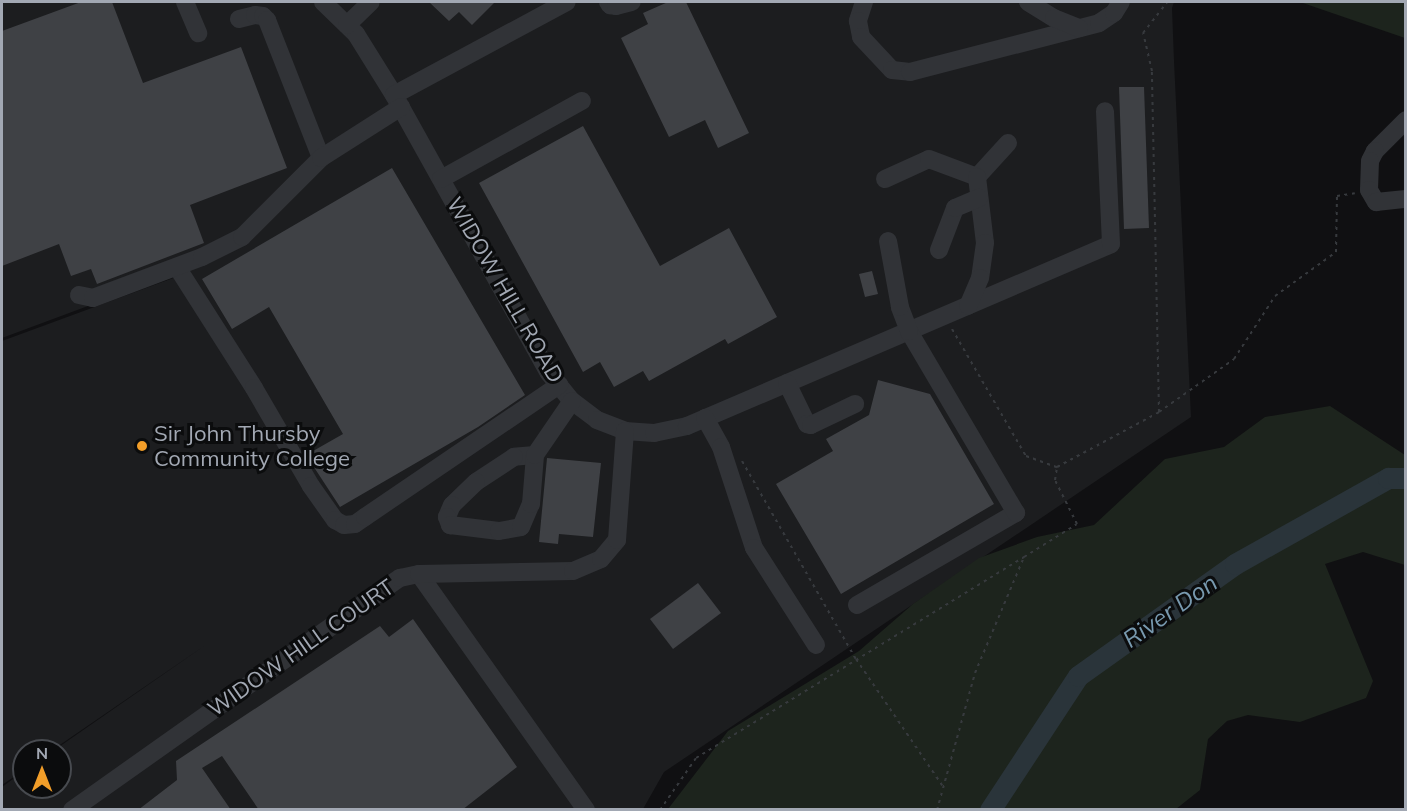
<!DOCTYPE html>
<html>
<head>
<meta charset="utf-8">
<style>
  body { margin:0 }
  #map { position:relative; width:1407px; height:811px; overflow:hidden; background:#101012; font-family:Mulish,sans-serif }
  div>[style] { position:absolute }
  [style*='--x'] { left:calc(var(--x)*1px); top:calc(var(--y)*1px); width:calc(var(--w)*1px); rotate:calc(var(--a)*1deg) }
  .built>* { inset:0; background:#1c1d1f }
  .green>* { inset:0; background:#1d241d }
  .river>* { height:21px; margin:-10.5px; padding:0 10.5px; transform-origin:10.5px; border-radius:10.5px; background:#2a343a }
  .building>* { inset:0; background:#3f4145 }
  .path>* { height:2px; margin-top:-1px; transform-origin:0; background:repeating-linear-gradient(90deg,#373a3e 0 3px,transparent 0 7.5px) }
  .minor>* { height:18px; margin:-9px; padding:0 9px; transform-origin:9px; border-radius:9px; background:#313337 }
  .dots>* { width:16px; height:16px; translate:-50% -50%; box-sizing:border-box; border:3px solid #0b0c0d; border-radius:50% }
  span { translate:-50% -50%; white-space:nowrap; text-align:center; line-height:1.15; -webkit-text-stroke:6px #0b0c0d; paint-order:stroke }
  .street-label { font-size:22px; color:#a2a8b3 }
  .poi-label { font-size:22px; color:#a2a8b3 }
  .left { translate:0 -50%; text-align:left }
  .water-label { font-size:24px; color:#7899af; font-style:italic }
  .frame { position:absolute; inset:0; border:3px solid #a2a8b3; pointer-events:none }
  .north { position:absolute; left:12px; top:739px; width:60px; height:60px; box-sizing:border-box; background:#0b0c0d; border:2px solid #474a4f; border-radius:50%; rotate:0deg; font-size:16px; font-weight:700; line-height:24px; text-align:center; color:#a2a8b3 }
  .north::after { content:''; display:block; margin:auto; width:21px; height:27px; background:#f29e29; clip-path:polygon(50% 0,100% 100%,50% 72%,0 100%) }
</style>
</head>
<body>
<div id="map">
  <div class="built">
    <div style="clip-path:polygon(2px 2px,1174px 2px,1172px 8px,1174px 61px,1191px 417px,664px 772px,643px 809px,2px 810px,2px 787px,24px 771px,24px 787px,60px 787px,60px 751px,53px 751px,207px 644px,51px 751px,24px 751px,24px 770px,2px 785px,2px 341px,176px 277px,174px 274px,2px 338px)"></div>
  </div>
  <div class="green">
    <div style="clip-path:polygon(1300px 2px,1405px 2px,1405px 38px)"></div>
    <div style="clip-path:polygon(1330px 406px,1405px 455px,1405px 565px,1363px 552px,1325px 564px,1373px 681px,1366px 698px,1300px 722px,1248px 715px,1227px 721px,1208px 739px,1200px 790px,1176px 809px,668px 809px,728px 731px,859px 651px,913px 604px,979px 558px,1037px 537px,1094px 525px,1165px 459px,1224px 447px,1265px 417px)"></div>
  </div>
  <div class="river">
    <div style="--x:990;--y:810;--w:160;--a:-56.7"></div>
    <div style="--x:1078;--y:676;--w:193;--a:-35.5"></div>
    <div style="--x:1235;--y:564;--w:176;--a:-29.3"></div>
    <div style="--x:1388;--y:478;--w:18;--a:0"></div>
  </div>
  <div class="building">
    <div style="clip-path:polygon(81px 2px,112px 2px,143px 83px,241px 47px,287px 168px,190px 205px,204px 243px,97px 284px,91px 269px,71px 276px,59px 244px,2px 266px,2px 31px)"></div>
    <div style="clip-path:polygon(429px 2px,495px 2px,472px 25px,459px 12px,449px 21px)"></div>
    <div style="clip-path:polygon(668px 2px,686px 2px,749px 133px,718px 148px,705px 120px,669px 137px,621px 38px,648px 24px,643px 13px)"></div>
    <div style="clip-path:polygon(1119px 87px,1144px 87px,1149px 228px,1124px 229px)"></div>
    <div style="clip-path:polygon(583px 126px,660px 266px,729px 228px,777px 317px,728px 344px,725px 339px,649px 381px,643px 371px,614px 387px,600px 362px,583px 372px,479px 183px)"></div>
    <div style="clip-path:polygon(392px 168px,525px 395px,478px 427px,340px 507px,306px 455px,343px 434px,269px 307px,232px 329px,202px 279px)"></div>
    <div style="clip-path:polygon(872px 271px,878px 294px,865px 297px,859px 274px)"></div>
    <div style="clip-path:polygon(878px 380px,930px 394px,994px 504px,841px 594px,776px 484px,833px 451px,826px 439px,869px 415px)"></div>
    <div style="clip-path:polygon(547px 458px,601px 463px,593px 537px,559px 534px,558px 544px,539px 542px)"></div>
    <div style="clip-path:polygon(698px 583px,721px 613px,673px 649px,650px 619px)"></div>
    <div style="clip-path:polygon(413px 619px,517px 767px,462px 810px,259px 810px,222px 756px,202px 768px,231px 810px,138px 810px,177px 780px,176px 761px,380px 626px,389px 637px)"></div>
  </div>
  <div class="path">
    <div style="--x:952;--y:329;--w:147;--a:59.8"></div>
    <div style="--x:1026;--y:456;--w:33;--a:20"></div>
    <div style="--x:1159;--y:412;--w:341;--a:-91.2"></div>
    <div style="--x:1152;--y:71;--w:39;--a:-103"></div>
    <div style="--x:1143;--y:33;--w:39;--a:-52"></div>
    <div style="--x:742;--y:461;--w:228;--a:60.1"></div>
    <div style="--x:856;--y:659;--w:153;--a:55.7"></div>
    <div style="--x:660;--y:810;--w:63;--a:-55.3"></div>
    <div style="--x:696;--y:758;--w:385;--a:-31.5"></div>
    <div style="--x:937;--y:810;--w:142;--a:-74.5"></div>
    <div style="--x:975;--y:673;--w:126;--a:-67.1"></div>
    <div style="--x:1024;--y:557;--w:62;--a:-31.9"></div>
    <div style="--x:1077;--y:524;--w:49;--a:-116.6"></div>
    <div style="--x:1055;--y:480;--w:13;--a:-81"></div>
    <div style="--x:1057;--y:467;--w:116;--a:-28.3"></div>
    <div style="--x:1159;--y:412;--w:92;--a:-35.2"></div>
    <div style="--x:1234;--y:359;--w:75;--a:-56.9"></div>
    <div style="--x:1275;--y:296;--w:75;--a:-35.8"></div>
    <div style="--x:1336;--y:252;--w:56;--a:-89"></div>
    <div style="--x:1337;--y:196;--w:18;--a:-9"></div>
  </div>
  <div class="minor">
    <div style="--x:185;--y:2;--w:34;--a:67"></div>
    <div style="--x:323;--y:2;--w:46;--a:44.1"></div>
    <div style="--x:356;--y:34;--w:72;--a:58.1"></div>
    <div style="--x:394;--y:95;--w:318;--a:60.9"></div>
    <div style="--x:549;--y:373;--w:36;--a:51"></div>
    <div style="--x:572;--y:401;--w:31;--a:37"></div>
    <div style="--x:597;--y:420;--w:30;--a:21"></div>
    <div style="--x:625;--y:431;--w:29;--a:4"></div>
    <div style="--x:654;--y:433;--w:34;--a:-12"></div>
    <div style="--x:687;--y:426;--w:461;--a:-23.2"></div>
    <div style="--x:1111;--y:244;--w:133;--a:-92.6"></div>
    <div style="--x:608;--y:2;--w:4;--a:56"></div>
    <div style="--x:610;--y:5;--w:6;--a:9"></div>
    <div style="--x:616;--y:6;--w:16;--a:-14"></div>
    <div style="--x:864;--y:2;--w:20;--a:108"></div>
    <div style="--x:858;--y:21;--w:16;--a:79"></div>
    <div style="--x:861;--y:37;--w:45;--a:46.8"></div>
    <div style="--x:892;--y:70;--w:18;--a:6"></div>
    <div style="--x:910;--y:72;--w:195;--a:-14.5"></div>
    <div style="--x:1099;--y:23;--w:18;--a:-34"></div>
    <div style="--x:1114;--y:13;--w:13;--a:-58"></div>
    <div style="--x:1028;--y:2;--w:31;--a:32"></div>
    <div style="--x:1054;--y:18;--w:27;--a:22"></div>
    <div style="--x:239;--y:19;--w:16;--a:-14"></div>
    <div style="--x:255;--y:15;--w:8;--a:7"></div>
    <div style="--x:263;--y:16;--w:6;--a:45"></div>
    <div style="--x:267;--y:20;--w:148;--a:68.6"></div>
    <div style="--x:347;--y:25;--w:33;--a:-44"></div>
    <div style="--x:394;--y:95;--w:196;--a:-28.3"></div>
    <div style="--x:1406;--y:120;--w:44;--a:135"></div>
    <div style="--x:1375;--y:151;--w:11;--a:117"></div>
    <div style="--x:1370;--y:161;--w:29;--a:92"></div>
    <div style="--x:1369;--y:190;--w:14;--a:60"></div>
    <div style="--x:1376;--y:202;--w:30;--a:-6"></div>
    <div style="--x:977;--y:177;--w:46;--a:-47.6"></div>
    <div style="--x:441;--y:179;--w:161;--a:-29"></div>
    <div style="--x:885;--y:179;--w:48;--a:-24.4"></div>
    <div style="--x:929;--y:159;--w:51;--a:20.6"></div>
    <div style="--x:977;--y:177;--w:66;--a:83.1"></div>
    <div style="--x:985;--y:243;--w:35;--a:98"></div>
    <div style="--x:980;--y:278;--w:30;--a:113"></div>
    <div style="--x:939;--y:250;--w:45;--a:-69.1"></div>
    <div style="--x:955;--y:208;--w:26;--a:-23"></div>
    <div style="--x:177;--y:267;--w:143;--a:57.5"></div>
    <div style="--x:254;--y:388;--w:113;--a:59.8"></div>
    <div style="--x:311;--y:486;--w:42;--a:54.8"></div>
    <div style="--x:335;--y:520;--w:10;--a:29"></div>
    <div style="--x:344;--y:525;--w:11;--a:-5"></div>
    <div style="--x:355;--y:524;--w:12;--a:-35"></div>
    <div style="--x:365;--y:517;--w:235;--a:-34.2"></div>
    <div style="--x:79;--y:295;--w:14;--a:12"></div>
    <div style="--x:93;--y:298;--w:116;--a:-20.6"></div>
    <div style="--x:202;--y:257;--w:45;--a:-26.6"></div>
    <div style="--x:242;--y:237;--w:112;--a:-45"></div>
    <div style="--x:321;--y:158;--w:95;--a:-32.5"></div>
    <div style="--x:787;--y:383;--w:46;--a:64"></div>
    <div style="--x:807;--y:424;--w:4;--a:14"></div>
    <div style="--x:811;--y:425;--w:49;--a:-25.5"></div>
    <div style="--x:705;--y:418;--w:33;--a:61"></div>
    <div style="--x:721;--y:447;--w:106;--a:71.9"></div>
    <div style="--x:754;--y:548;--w:115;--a:57.4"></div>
    <div style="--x:535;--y:455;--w:21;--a:175"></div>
    <div style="--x:514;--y:457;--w:45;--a:146.7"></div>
    <div style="--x:476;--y:482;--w:33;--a:136"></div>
    <div style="--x:452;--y:505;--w:13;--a:113"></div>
    <div style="--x:447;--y:517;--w:9;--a:69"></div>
    <div style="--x:450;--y:525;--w:49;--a:7"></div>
    <div style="--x:499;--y:531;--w:22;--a:-10"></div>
    <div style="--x:521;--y:527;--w:25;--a:-67"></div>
    <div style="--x:531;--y:504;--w:49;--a:-85.3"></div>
    <div style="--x:535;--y:455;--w:65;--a:-55.6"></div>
    <div style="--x:419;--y:574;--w:289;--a:54.7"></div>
    <div style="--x:857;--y:605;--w:184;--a:-30.1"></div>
    <div style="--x:1016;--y:513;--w:211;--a:-120.5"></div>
    <div style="--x:909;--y:331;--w:26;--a:-111"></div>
    <div style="--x:900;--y:307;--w:67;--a:-100.3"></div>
    <div style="--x:72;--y:810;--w:402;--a:-35.3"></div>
    <div style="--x:400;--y:578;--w:19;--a:-12"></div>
    <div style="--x:419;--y:574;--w:154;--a:-1.1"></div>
    <div style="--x:573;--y:571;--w:30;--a:-23"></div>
    <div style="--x:601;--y:559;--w:25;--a:-50"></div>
    <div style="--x:617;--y:540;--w:109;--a:-85.8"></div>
  </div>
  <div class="dots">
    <div style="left:142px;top:446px;background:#f29e29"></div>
  </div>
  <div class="street-label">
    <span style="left:505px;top:290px;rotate:60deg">WIDOW HILL ROAD</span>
    <span style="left:301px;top:648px;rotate:-35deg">WIDOW HILL COURT</span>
  </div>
  <div class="poi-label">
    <span class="left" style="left:154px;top:446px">Sir John Thursby<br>Community College</span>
  </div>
  <div class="water-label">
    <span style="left:1170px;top:611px;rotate:-35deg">River Don</span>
  </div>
  <div class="frame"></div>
  <div class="north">N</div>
</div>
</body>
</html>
